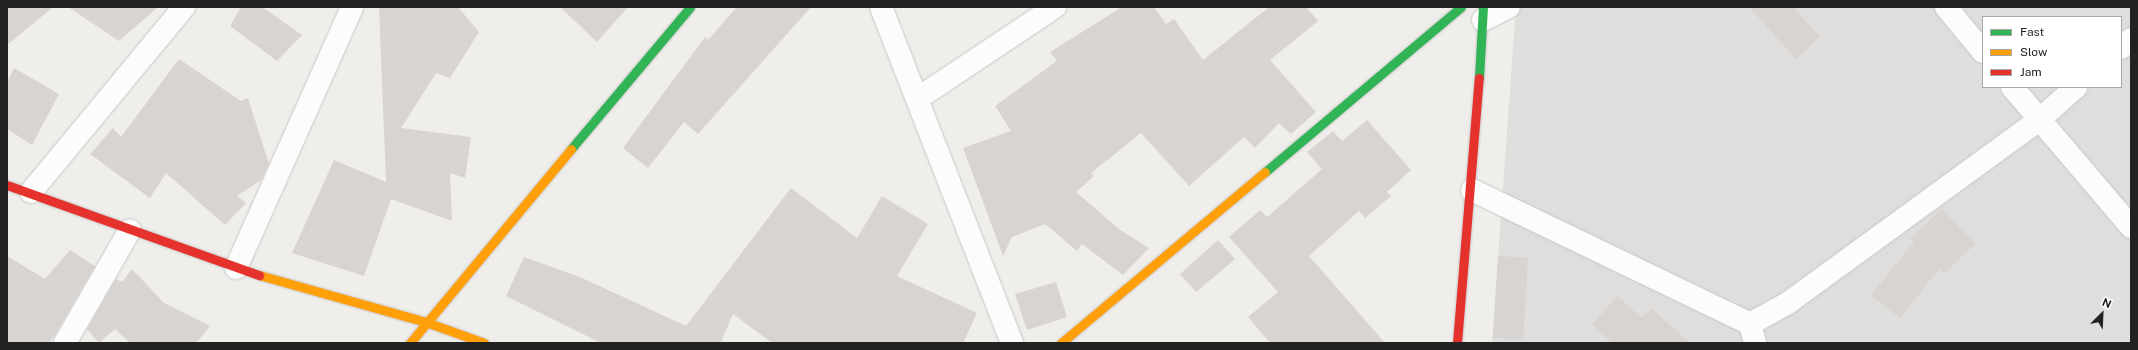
<!DOCTYPE html>
<html>
<head>
<meta charset="utf-8">
<style>
  body { margin:0 }
  #map { position:relative; width:2138px; height:350px; overflow:hidden; background:#f0eeeb; font-family:"Public Sans",sans-serif }
  div>[style] { position:absolute }
  [style*='--x'] { left:calc(var(--x)*1px); top:calc(var(--y)*1px); width:calc(var(--w)*1px); rotate:calc(var(--a)*1deg) }
  .residential>* { inset:0; background:#dfdedc }
  .building>* { inset:0; background:#d7d4d2 }
  .roads { filter:drop-shadow(0 0 1px #c9c8c7) drop-shadow(0 0 1px #c9c8c7) }
  .street>* { height:22px; margin:-11px; padding:0 11px; transform-origin:11px; border-radius:11px; background:#fdfcfc }
  .fast>* { height:9px; margin:-4.5px; padding:0 4.5px; transform-origin:4.5px; border-radius:4.5px; background:#30b455 }
  .slow>* { height:9px; margin:-4.5px; padding:0 4.5px; transform-origin:4.5px; border-radius:4.5px; background:#ff9f0a }
  .jam>* { height:9px; margin:-4.5px; padding:0 4.5px; transform-origin:4.5px; border-radius:4.5px; background:#e5322d }
  span { translate:-50% -50%; white-space:nowrap; text-align:center; line-height:1.15; -webkit-text-stroke:3px #fff; paint-order:stroke }
  .frame { position:absolute; inset:0; border:8px solid #222; pointer-events:none }
  .legend { position:absolute; left:1982px; top:16px; width:140px; height:72px; box-sizing:border-box; background:#fff; border:1px solid #a7a7a7; margin:0; padding:5px 7px; list-style:none; font-size:12px; color:#222 }
  .legend li { display:flex; align-items:center; gap:8px; height:20px }
  .legend b { width:20px; border:1px solid #a7a7a7 }
  .north { position:absolute; left:2082px; top:294px; width:40px; height:40px; -webkit-text-stroke:3px #fff; paint-order:stroke; rotate:24deg; font-size:11px; font-weight:700; line-height:16px; text-align:center; color:#222 }
  .north::after { content:''; display:block; margin:auto; width:14px; height:18px; background:#222; clip-path:polygon(50% 0,100% 100%,50% 72%,0 100%) }
</style>
</head>
<body>
<div id="map">
  <div class="residential">
    <div style="clip-path:polygon(evenodd,1516px 7px,2131px 7px,2131px 343px,1492px 343px,1516px 7px,1983px 17px,2121px 17px,2121px 87px,1983px 87px,1983px 17px)"></div>
  </div>
  <div class="building">
    <div style="clip-path:polygon(7px 7px,53px 7px,7px 45px)"></div>
    <div style="clip-path:polygon(68px 7px,158px 7px,119px 41px)"></div>
    <div style="clip-path:polygon(241px 7px,262px 7px,302px 35px,277px 61px,230px 26px)"></div>
    <div style="clip-path:polygon(379px 7px,458px 7px,479px 32px,450px 78px,436px 73px,401px 128px,471px 137px,465px 178px,450px 173px,452px 221px,391px 199px,364px 276px,292px 253px,334px 160px,386px 182px)"></div>
    <div style="clip-path:polygon(560px 7px,628px 7px,597px 42px)"></div>
    <div style="clip-path:polygon(737px 7px,811px 7px,698px 134px,684px 122px,648px 168px,623px 148px,705px 37px,708px 40px)"></div>
    <div style="clip-path:polygon(1122px 7px,1154px 7px,1166px 24px,1174px 19px,1203px 60px,1269px 7px,1306px 7px,1318px 21px,1270px 60px,1316px 112px,1291px 134px,1279px 123px,1255px 148px,1244px 137px,1189px 186px,1141px 133px,1091px 173px,1094px 176px,1076px 192px,1120px 230px,1149px 248px,1123px 275px,1082px 244px,1077px 251px,1045px 224px,1012px 237px,1003px 256px,963px 148px,1011px 131px,995px 106px,1057px 61px,1050px 52px)"></div>
    <div style="clip-path:polygon(1749px 7px,1793px 7px,1820px 37px,1796px 59px)"></div>
    <div style="clip-path:polygon(179px 59px,241px 101px,248px 98px,269px 164px,261px 180px,237px 196px,246px 203px,225px 225px,166px 173px,150px 198px,90px 154px,113px 128px,121px 137px)"></div>
    <div style="clip-path:polygon(14px 68px,59px 94px,32px 145px,7px 129px,7px 82px)"></div>
    <div style="clip-path:polygon(1367px 120px,1411px 170px,1387px 192px,1391px 196px,1365px 218px,1359px 211px,1309px 256px,1385px 343px,1270px 343px,1248px 317px,1278px 292px,1229px 237px,1260px 210px,1267px 217px,1322px 169px,1307px 152px,1333px 131px,1342px 141px)"></div>
    <div style="clip-path:polygon(791px 188px,857px 238px,882px 196px,928px 224px,897px 276px,977px 313px,963px 343px,772px 343px,733px 314px,721px 342px,724px 343px,601px 343px,506px 296px,524px 257px,580px 277px,686px 326px)"></div>
    <div style="clip-path:polygon(1942px 209px,1975px 244px,1944px 274px,1939px 269px,1900px 318px,1871px 295px,1914px 242px,1911px 238px)"></div>
    <div style="clip-path:polygon(1218px 240px,1235px 259px,1196px 292px,1180px 274px)"></div>
    <div style="clip-path:polygon(70px 250px,95px 266px,55px 335px,49px 343px,7px 343px,7px 256px,45px 279px)"></div>
    <div style="clip-path:polygon(1498px 256px,1528px 258px,1523px 340px,1493px 338px)"></div>
    <div style="clip-path:polygon(132px 269px,164px 303px,210px 326px,196px 343px,130px 343px,115px 329px,99px 343px,87px 329px,116px 279px,122px 282px)"></div>
    <div style="clip-path:polygon(1056px 282px,1067px 317px,1027px 330px,1015px 294px)"></div>
    <div style="clip-path:polygon(1617px 296px,1642px 318px,1651px 308px,1690px 343px,1613px 343px,1592px 325px)"></div>
  </div>
  <div class="roads">
    <div class="street">
      <div style="--x:881;--y:7;--w:361;--a:68.7"></div>
      <div style="--x:1946;--y:7;--w:58;--a:50.6"></div>
      <div style="--x:1483;--y:20;--w:29;--a:-27"></div>
      <div style="--x:2121;--y:48;--w:13;--a:-42"></div>
      <div style="--x:2012;--y:87;--w:184;--a:49.6"></div>
      <div style="--x:917;--y:99;--w:166;--a:-33.7"></div>
      <div style="--x:1472;--y:190;--w:309;--a:25.7"></div>
      <div style="--x:31;--y:192;--w:240;--a:-50.4"></div>
      <div style="--x:236;--y:268;--w:286;--a:-66"></div>
      <div style="--x:1750;--y:324;--w:43;--a:-28.9"></div>
      <div style="--x:1788;--y:303;--w:311;--a:-36.1"></div>
      <div style="--x:2039;--y:120;--w:50;--a:-41.7"></div>
      <div style="--x:1750;--y:324;--w:20;--a:75"></div>
      <div style="--x:65;--y:343;--w:130;--a:-60.1"></div>
    </div>
    <div class="fast">
      <div style="--x:1479;--y:78;--w:71;--a:-86.8"></div>
      <div style="--x:571;--y:149;--w:185;--a:-50"></div>
      <div style="--x:1265;--y:172;--w:256;--a:-40.1"></div>
    </div>
    <div class="slow">
      <div style="--x:259;--y:275;--w:173;--a:15.7"></div>
      <div style="--x:426;--y:322;--w:62;--a:19.9"></div>
      <div style="--x:410;--y:343;--w:252;--a:-50.3"></div>
      <div style="--x:1061;--y:343;--w:266;--a:-40"></div>
    </div>
    <div class="jam">
      <div style="--x:7;--y:185;--w:268;--a:19.7"></div>
      <div style="--x:1457;--y:343;--w:266;--a:-85.3"></div>
    </div>
  </div>
  <div class="frame"></div>
  <ul class="legend">
  <li><b style="height:5px;background:#30b455"></b>Fast</li>
  <li><b style="height:5px;background:#ff9f0a"></b>Slow</li>
  <li><b style="height:5px;background:#e5322d"></b>Jam</li>
  </ul>
  <div class="north">N</div>
</div>
</body>
</html>
